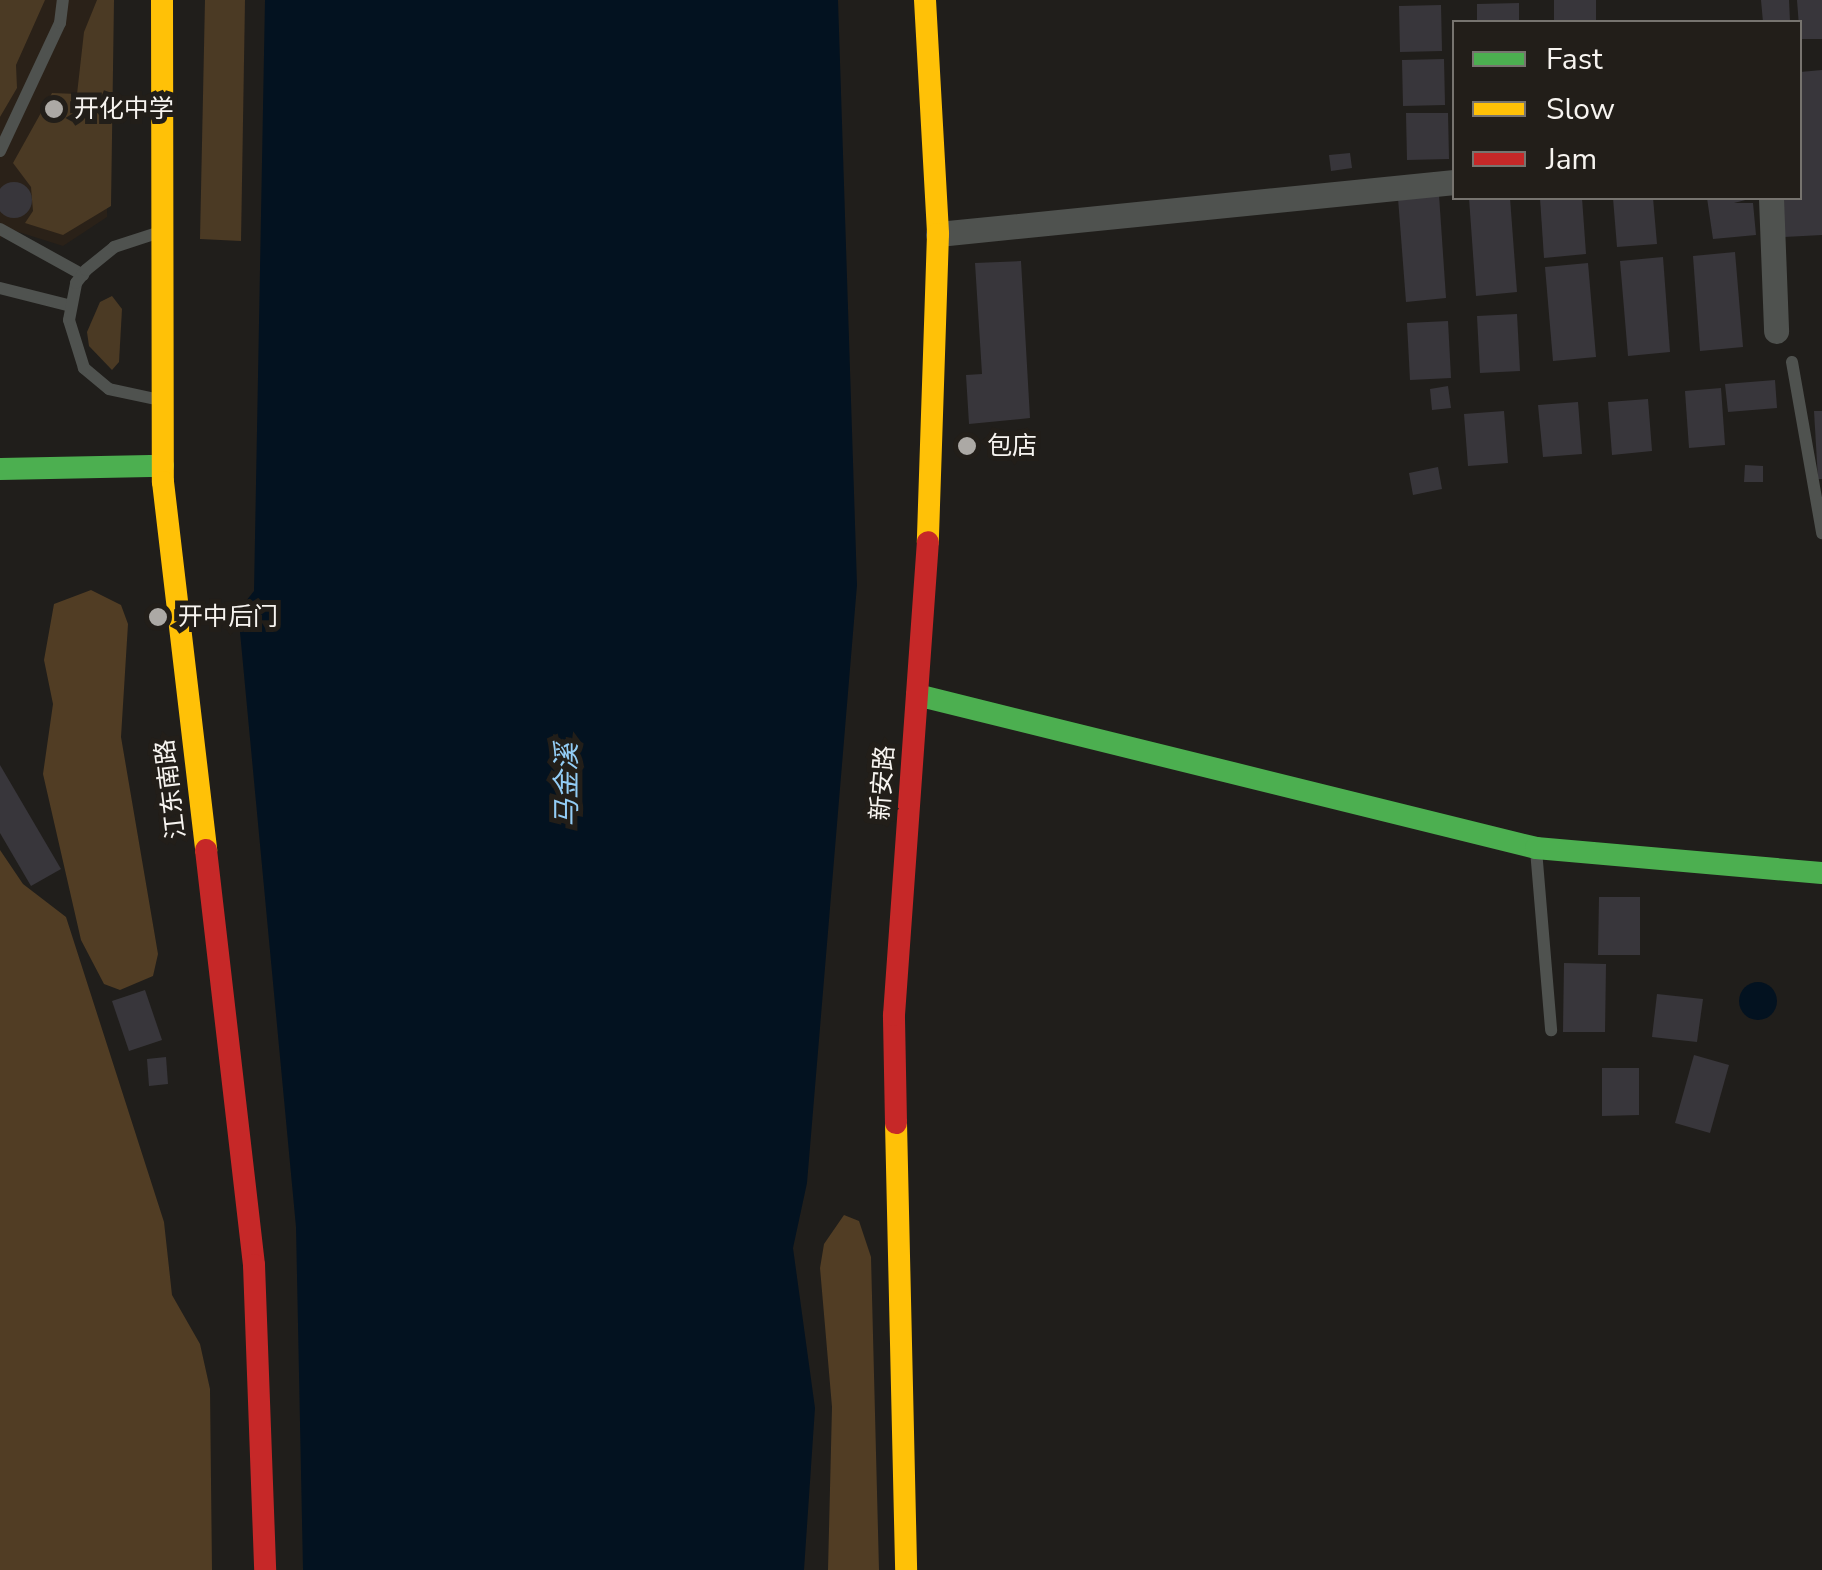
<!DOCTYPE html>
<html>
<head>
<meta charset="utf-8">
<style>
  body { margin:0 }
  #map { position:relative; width:1822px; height:1570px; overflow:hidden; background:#201e1b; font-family:"Nunito Sans","Noto Sans SC",sans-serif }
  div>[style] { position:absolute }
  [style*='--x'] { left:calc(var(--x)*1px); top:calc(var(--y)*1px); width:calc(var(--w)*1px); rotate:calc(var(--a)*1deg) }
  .built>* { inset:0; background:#2a2118 }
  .green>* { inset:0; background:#4b3a24 }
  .forest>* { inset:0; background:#513d24 }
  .water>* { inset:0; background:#031220 }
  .round { border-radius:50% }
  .building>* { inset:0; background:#38363b }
  .lane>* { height:12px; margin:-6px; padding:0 6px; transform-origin:6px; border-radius:6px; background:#4f524f }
  .street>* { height:25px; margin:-12.5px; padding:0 12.5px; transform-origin:12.5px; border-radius:12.5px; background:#4f524f }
  .fast>* { height:22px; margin:-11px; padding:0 11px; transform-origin:11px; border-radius:11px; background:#4caf50 }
  .slow>* { height:22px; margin:-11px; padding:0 11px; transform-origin:11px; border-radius:11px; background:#ffc107 }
  .jam>* { height:22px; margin:-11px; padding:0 11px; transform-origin:11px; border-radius:11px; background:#c62828 }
  .dots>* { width:28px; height:28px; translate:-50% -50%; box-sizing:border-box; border:5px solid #221e19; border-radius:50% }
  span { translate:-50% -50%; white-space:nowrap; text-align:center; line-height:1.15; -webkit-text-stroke:10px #221e19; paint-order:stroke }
  .poi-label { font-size:25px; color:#f7f4f0 }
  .left { translate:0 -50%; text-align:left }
  .street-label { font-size:25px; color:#f7f4f0 }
  .water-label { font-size:28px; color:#93cdf6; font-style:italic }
  .legend { position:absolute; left:1452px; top:20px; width:350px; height:180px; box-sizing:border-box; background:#221e19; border:2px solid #77746f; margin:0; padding:12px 18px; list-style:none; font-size:30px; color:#f7f4f0 }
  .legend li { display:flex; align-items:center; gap:20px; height:50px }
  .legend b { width:50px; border:2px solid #77746f }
</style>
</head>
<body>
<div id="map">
  <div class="built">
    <div style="clip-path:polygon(0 0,109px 0,107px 217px,63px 246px,6px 228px,0 239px)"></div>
  </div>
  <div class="green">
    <div style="clip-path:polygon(0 0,45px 0,16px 65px,17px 88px,0 117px)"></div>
    <div style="clip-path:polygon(97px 0,114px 0,111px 206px,63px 235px,25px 223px,33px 211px,31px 187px,13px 163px,52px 93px,77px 94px,84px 32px)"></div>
    <div style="clip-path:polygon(205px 0,245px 0,241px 241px,200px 239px)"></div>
    <div style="clip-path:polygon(112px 296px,122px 309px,119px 362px,112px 370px,89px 346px,87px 332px,100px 302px)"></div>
  </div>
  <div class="forest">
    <div style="clip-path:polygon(91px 590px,121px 605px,128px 624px,121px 737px,158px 954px,153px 976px,120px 990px,104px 984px,81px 940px,43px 774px,53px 704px,44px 660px,54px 604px)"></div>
    <div style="clip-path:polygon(0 850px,23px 884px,66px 917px,164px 1222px,172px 1295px,200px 1344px,210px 1389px,212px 1570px,0 1570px)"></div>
    <div style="clip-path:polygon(844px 1215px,859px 1221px,871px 1257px,879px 1570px,828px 1570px,832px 1407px,820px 1268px,824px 1244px)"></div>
  </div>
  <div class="water">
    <div style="clip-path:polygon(265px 0,838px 0,857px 585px,807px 1183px,793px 1248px,815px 1408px,804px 1570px,303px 1570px,296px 1227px,238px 611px,254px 591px)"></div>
    <div class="round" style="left:1739px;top:982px;width:38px;height:38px"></div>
  </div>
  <div class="building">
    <div style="clip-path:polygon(1554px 0,1596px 0,1596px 22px,1554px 22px)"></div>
    <div style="clip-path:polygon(1761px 0,1789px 0,1790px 22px,1763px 22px)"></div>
    <div style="clip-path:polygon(1797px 0,1822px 0,1822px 39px,1800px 39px)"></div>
    <div style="clip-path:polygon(1519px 3px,1519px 22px,1477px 22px,1477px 4px)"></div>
    <div style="clip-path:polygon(1441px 5px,1442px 51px,1400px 52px,1399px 6px)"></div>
    <div style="clip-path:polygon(1444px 59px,1445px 105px,1403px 106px,1402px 60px)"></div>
    <div style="clip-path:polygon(1822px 70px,1822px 235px,1784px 237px,1782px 198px,1800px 198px,1800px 72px)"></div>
    <div style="clip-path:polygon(1406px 113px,1448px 113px,1449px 159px,1407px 160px)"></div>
    <div style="clip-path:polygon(1350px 153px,1352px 168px,1331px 171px,1329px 155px)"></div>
    <div class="round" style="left:-4px;top:182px;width:36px;height:36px"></div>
    <div style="clip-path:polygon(1439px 195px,1446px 298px,1406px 302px,1398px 198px)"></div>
    <div style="clip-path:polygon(1469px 198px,1510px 198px,1517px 292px,1476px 296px)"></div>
    <div style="clip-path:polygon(1540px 198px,1582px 198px,1586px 254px,1544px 258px)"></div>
    <div style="clip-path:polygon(1613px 198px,1653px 198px,1657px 244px,1617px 247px)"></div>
    <div style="clip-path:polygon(1707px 198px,1753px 198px,1734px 203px,1753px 203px,1756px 235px,1713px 239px)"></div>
    <div style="clip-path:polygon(1735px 252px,1743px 347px,1700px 351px,1693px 256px)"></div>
    <div style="clip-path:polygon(1663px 257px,1670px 352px,1628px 356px,1620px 261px)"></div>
    <div style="clip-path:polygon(1021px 261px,1030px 418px,969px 424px,966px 375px,982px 374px,975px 263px)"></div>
    <div style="clip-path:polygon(1588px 263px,1596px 357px,1553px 361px,1545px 267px)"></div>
    <div style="clip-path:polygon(1517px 314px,1520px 371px,1480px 373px,1477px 316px)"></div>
    <div style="clip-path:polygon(1448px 321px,1451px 378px,1410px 380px,1407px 323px)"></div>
    <div style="clip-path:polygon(1775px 380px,1777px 408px,1728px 412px,1725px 384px)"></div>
    <div style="clip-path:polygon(1448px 386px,1451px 408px,1432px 410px,1430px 389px)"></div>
    <div style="clip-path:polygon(1721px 388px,1725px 445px,1689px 448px,1685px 391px)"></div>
    <div style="clip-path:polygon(1648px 399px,1652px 451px,1612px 455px,1608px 402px)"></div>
    <div style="clip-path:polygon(1578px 402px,1582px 454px,1543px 457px,1538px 405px)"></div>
    <div style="clip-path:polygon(1504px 411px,1508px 463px,1468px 466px,1464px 414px)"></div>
    <div style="clip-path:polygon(1814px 411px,1822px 411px,1822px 479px,1818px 479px)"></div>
    <div style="clip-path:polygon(1745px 465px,1763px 466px,1763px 482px,1744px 482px)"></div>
    <div style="clip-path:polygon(1438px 467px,1442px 489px,1413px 495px,1409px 473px)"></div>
    <div style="clip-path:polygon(0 765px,61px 869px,31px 886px,0 833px)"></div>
    <div style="clip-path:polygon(1599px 897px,1640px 897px,1640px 955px,1598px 955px)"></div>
    <div style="clip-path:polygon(1564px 963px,1606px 964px,1605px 1032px,1563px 1032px)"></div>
    <div style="clip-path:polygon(145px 990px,162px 1040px,129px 1051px,112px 1001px)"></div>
    <div style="clip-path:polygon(1657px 994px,1703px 999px,1697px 1042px,1652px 1037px)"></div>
    <div style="clip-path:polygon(1694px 1055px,1729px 1065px,1710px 1133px,1675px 1123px)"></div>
    <div style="clip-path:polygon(166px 1057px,168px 1084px,149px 1086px,147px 1059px)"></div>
    <div style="clip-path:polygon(1602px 1068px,1639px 1068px,1639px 1115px,1602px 1116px)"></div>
  </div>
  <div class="lane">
    <div style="--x:0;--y:151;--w:141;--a:-64.9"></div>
    <div style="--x:60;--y:23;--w:23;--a:-83"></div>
    <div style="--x:0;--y:229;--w:95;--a:29"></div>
    <div style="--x:0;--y:288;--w:73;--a:14.2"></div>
    <div style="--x:1792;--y:362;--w:174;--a:80"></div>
    <div style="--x:160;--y:400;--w:52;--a:-167.8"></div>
    <div style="--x:109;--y:389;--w:33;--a:-140"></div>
    <div style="--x:84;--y:368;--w:50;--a:-107.4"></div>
    <div style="--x:69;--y:320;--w:38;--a:-79"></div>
    <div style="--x:76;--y:283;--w:16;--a:-52"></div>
    <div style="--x:86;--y:270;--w:36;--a:-39"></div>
    <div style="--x:114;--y:247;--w:48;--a:-18.1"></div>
    <div style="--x:1536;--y:850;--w:181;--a:85.2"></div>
  </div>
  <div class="street">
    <div style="--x:1771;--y:198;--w:133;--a:87.8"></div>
    <div style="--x:938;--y:234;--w:519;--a:-5.75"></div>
  </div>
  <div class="fast">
    <div style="--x:0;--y:469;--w:163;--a:-1.1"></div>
    <div style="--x:917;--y:695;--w:638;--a:13.88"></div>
    <div style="--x:1536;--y:848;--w:287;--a:5"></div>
  </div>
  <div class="slow">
    <div style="--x:162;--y:0;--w:482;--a:89.9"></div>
    <div style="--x:163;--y:482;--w:371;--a:83.3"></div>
    <div style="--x:925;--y:0;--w:234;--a:86.8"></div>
    <div style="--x:938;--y:234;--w:308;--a:91.9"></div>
    <div style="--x:896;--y:1123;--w:447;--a:88.7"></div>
  </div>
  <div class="jam">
    <div style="--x:206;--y:850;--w:418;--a:83.4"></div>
    <div style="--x:254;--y:1265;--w:305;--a:87.9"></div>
    <div style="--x:896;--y:1123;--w:108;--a:-91.1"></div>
    <div style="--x:894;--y:1015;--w:474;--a:-85.9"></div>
  </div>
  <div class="dots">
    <div style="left:54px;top:109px;background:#aca9a5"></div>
    <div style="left:967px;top:446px;background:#aca9a5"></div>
    <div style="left:158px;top:617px;background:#aca9a5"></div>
  </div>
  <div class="poi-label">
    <span class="left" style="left:74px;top:109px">开化中学</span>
    <span class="left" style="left:987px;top:446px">包店</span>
    <span class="left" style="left:178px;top:617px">开中后门</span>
  </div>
  <div class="street-label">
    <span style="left:883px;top:783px;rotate:-86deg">新安路</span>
    <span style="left:171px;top:789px;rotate:-97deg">江东南路</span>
  </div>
  <div class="water-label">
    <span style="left:567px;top:785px;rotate:-90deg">马金溪</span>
  </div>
  <ul class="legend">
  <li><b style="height:12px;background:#4caf50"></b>Fast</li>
  <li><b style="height:12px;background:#ffc107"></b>Slow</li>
  <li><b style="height:12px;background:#c62828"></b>Jam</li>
  </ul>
</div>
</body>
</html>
